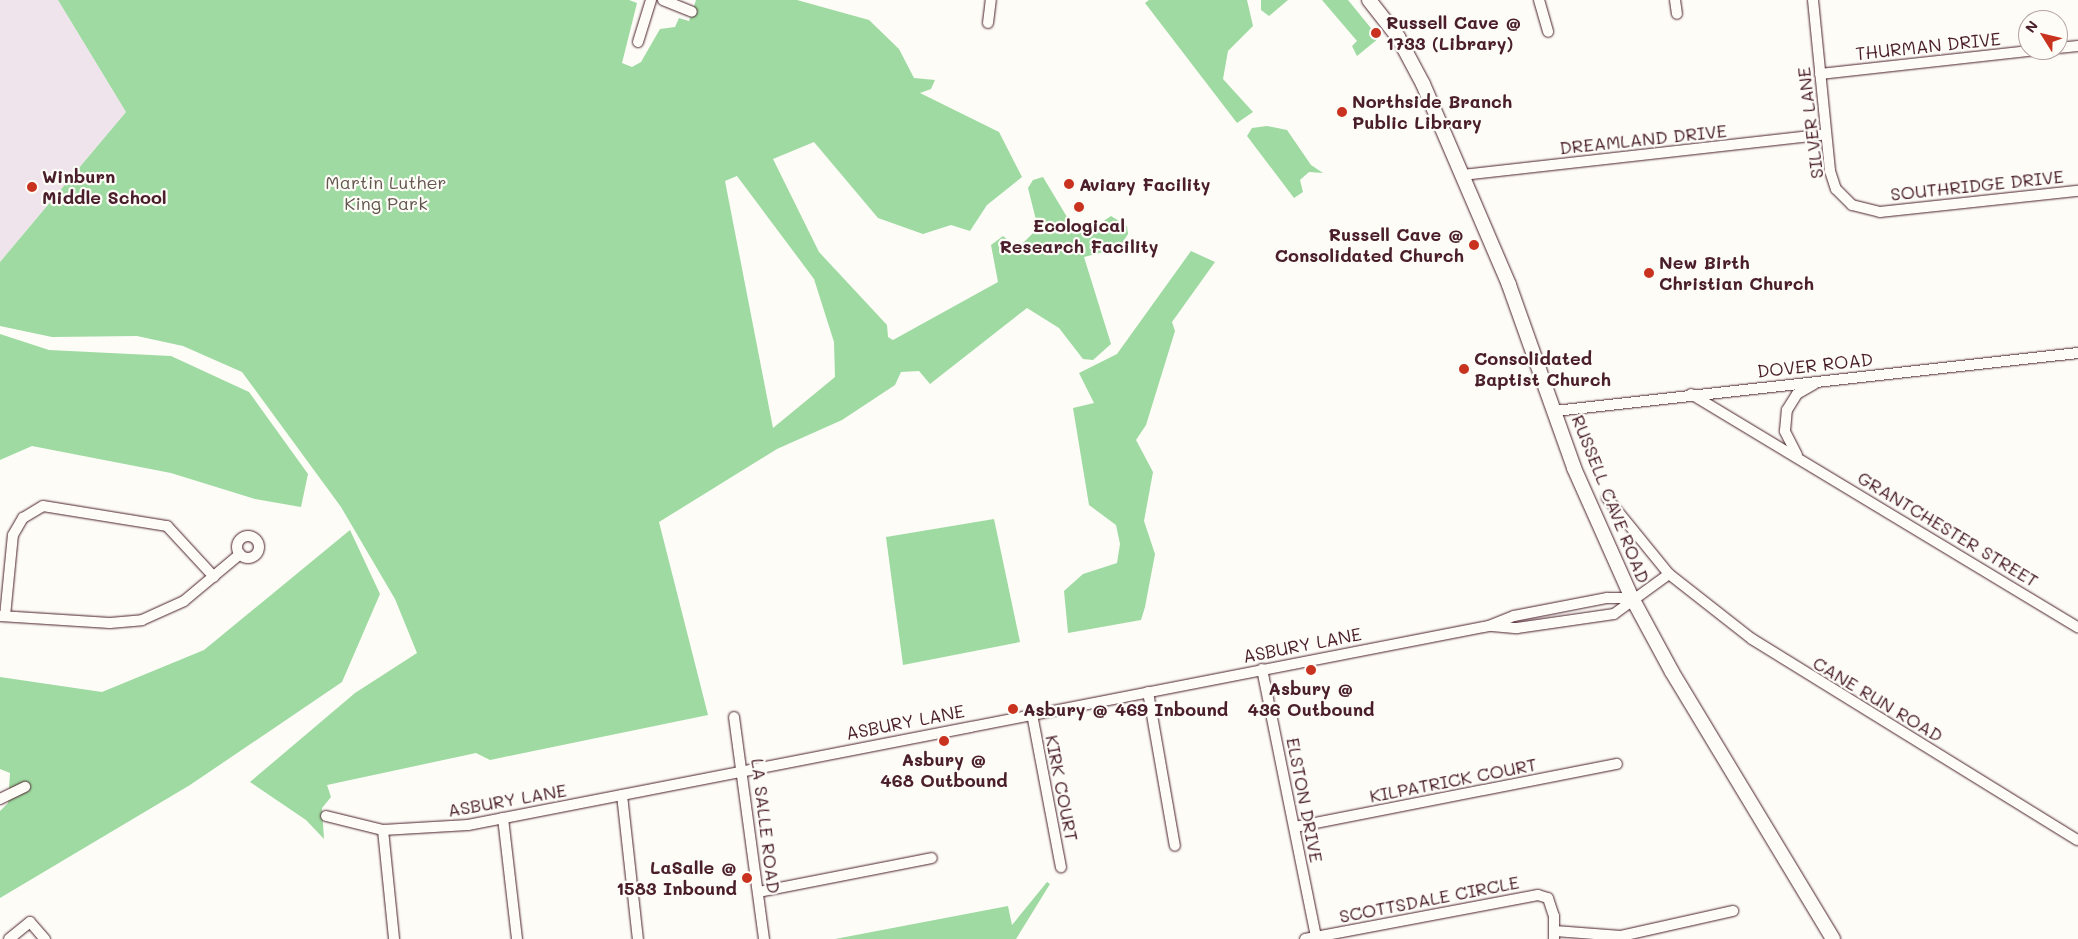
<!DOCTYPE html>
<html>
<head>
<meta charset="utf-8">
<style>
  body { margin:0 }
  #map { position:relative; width:2078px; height:939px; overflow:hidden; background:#fdfcf7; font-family:Mali,sans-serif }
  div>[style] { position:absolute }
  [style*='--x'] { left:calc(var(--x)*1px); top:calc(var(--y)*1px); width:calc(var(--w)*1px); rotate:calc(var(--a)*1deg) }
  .built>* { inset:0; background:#f0e4ec }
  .green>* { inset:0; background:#9edaa1 }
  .roads { filter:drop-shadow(0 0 1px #4a1f2b) drop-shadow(0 0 1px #4a1f2b) }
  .minor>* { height:10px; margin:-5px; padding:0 5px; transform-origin:5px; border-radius:5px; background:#fdfcf7 }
  .minor>.ring { margin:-5px; padding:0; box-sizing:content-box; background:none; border:10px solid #fdfcf7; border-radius:50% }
  .secondary>* { height:14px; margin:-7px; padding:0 7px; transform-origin:7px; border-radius:7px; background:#fdfcf7 }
  .dots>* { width:14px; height:14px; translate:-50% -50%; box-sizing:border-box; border:2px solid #fdfcf7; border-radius:50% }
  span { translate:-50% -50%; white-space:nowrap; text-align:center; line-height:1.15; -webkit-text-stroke:4.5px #fdfcf7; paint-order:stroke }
  .poi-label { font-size:18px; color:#4a1f2b; font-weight:700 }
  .left { translate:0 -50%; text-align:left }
  .right { translate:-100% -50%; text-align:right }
  .street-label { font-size:18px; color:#4a1f2b }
  .park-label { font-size:18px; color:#63574e }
  .north { position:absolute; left:2018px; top:10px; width:50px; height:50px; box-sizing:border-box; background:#fdfcf7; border:1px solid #b5a4a5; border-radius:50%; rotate:306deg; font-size:14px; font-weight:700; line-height:20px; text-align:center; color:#4a1f2b }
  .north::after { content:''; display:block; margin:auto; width:18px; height:22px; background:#c8321e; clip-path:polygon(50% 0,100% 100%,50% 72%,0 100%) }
</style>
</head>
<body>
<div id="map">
  <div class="built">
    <div style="clip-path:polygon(0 0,58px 0,126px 112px,0 262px)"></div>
  </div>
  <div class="green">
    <div style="clip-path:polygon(evenodd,58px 0,629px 0,637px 3px,622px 63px,632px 67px,641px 62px,660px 29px,675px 27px,679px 18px,689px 21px,696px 0,797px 0,869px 20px,899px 49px,914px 78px,935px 80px,931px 89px,920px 93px,999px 132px,1022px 177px,987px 205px,970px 231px,951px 225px,923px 234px,878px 218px,814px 142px,773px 159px,819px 252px,887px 325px,888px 337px,893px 340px,998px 282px,991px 245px,1003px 236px,1018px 248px,1038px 228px,1028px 188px,1033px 180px,1043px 177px,1076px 232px,1084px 234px,1111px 216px,1127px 226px,1128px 234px,1119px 248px,1084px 257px,1111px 344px,1093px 360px,1083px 359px,1059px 328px,1027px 308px,930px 384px,919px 371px,901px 372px,895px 385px,842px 420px,777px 449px,659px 522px,708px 715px,490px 760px,476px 753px,327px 785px,331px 797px,322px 808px,324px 839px,306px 820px,250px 782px,355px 693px,417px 653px,395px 599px,341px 507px,242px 372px,183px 346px,137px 336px,52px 337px,0 326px,0 262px,126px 112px,58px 0,737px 176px,814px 279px,834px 342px,835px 377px,773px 428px,725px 181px,737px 176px)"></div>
    <div style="clip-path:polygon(1149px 0,1247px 0,1253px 26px,1228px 51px,1223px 79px,1253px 112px,1237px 123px,1145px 3px)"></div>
    <div style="clip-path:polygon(1261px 0,1288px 0,1269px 16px,1261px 10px)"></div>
    <div style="clip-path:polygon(1322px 0,1348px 0,1379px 38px,1357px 56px,1352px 46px,1357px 41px)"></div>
    <div style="clip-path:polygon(1267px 126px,1287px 130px,1311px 165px,1323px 173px,1309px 172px,1300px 180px,1303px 192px,1294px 198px,1247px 136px,1252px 128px)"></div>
    <div style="clip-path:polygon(1191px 251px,1215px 262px,1172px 322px,1175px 331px,1146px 425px,1136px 440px,1153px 472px,1144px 521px,1155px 554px,1145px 607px,1141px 620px,1068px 633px,1064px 591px,1083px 574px,1117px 563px,1120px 544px,1116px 525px,1089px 505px,1073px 408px,1094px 403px,1079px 373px,1117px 354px)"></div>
    <div style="clip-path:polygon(0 334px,49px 350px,171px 356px,249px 392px,308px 474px,301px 507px,255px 499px,171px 473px,32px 446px,0 460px)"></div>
    <div style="clip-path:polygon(994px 519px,1020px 642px,903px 665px,886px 537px)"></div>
    <div style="clip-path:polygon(350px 530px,380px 594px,342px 682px,190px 785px,0 898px,0 811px,8px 803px,10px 773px,0 769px,0 677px,102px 692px,204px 650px)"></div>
    <div style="clip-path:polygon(1047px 882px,1050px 884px,1016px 939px,835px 939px,1008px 906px,1012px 925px)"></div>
  </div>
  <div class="roads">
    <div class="minor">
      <div style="--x:663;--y:0;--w:31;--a:22"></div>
      <div style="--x:1539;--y:0;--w:33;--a:74"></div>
      <div style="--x:1675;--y:0;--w:14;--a:82"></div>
      <div style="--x:1813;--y:0;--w:172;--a:84.3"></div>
      <div style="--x:1830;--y:171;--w:19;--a:72"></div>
      <div style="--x:1836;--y:189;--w:23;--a:45"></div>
      <div style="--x:1852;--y:205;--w:29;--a:14"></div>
      <div style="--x:1880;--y:212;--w:199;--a:-6.1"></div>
      <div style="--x:988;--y:23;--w:23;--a:-83"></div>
      <div style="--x:638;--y:42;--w:44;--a:-72.8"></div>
      <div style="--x:2058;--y:48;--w:20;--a:-6"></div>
      <div style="--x:1820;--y:74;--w:220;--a:-6.3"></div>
      <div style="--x:1463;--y:175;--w:365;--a:-6.4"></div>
      <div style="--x:1691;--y:394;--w:452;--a:31.1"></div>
      <div style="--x:1555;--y:411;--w:526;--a:-6.33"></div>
      <div style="--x:1797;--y:455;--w:27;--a:-117"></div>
      <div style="--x:1785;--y:431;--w:21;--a:-85"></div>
      <div style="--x:1787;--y:410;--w:19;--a:-58"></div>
      <div style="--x:1797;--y:394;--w:20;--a:-30"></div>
      <div style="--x:1607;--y:498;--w:98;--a:50.8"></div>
      <div style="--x:1669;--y:574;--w:105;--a:38.1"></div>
      <div style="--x:1752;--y:639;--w:383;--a:31.7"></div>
      <div class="ring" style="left:237px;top:536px;width:12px;height:12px"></div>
      <div style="--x:0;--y:616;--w:110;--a:3.6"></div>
      <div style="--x:110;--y:623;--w:32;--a:-5"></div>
      <div style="--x:142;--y:620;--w:46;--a:-24.3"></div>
      <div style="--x:184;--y:601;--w:73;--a:-40"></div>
      <div style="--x:5;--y:616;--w:81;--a:-84.4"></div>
      <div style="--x:13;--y:535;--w:20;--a:-60"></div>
      <div style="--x:23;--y:518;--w:23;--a:-31"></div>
      <div style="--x:43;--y:506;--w:126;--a:9.2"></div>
      <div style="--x:167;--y:526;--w:69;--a:47.3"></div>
      <div style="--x:1492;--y:626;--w:25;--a:5"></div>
      <div style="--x:1517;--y:628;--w:98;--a:-8.2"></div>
      <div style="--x:1614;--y:614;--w:68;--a:-36"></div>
      <div style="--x:1262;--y:669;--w:273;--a:78.6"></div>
      <div style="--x:1148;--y:692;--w:156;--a:80.1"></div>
      <div style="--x:1032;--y:714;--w:156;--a:79.3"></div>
      <div style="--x:734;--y:717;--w:224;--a:82.3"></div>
      <div style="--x:622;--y:795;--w:145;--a:83.7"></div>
      <div style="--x:0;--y:799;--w:28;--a:-26"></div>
      <div style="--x:326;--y:816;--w:59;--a:13.8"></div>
      <div style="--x:383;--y:830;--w:85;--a:-3.4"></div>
      <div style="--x:468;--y:825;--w:1040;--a:-11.03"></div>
      <div style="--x:1489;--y:626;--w:27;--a:-22"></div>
      <div style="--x:1514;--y:616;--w:95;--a:-11"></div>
      <div style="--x:1607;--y:598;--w:25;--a:0"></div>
      <div style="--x:503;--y:818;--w:122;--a:83.4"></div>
      <div style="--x:1295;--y:827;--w:328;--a:-11.1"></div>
      <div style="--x:383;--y:830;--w:110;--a:84.2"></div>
      <div style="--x:759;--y:892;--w:176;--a:-11.1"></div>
      <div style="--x:1555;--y:931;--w:66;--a:4.3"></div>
      <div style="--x:1621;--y:936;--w:115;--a:-12.6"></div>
      <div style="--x:9;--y:939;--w:27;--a:-39"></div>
      <div style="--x:30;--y:922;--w:23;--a:49"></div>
      <div style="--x:1305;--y:939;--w:237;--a:-10.7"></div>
      <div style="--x:1538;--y:895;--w:10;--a:17"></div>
      <div style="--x:1548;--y:898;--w:19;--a:72"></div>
      <div style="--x:1554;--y:916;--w:23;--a:90"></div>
    </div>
    <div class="secondary">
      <div style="--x:1369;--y:0;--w:47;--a:51.9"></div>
      <div style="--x:1398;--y:37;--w:53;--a:62"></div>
      <div style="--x:1423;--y:84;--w:219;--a:66.8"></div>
      <div style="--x:1509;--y:285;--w:194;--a:70.4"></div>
      <div style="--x:1574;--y:468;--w:142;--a:66"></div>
      <div style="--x:1632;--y:598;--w:84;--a:61.6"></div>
      <div style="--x:1672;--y:672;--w:312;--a:58.9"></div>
    </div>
  </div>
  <div class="dots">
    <div style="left:1376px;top:33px;background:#c8321e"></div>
    <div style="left:1342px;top:112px;background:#c8321e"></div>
    <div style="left:1069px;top:184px;background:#c8321e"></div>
    <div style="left:32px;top:187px;background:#c8321e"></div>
    <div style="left:1079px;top:207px;background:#c8321e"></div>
    <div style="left:1474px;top:245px;background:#c8321e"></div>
    <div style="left:1649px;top:273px;background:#c8321e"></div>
    <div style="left:1464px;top:369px;background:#c8321e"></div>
    <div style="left:1311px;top:670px;background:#c8321e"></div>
    <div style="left:1013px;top:709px;background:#c8321e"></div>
    <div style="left:944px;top:741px;background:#c8321e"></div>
    <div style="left:747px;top:878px;background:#c8321e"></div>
  </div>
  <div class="poi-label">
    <span class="left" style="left:1386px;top:33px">Russell Cave @<br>1733 (Library)</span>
    <span class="left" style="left:1352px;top:112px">Northside Branch<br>Public Library</span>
    <span class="left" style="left:42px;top:187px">Winburn<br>Middle School</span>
    <span class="left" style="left:1079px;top:184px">Aviary Facility</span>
    <span style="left:1079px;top:236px">Ecological<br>Research Facility</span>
    <span class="right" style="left:1464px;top:245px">Russell Cave @<br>Consolidated Church</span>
    <span class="left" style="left:1659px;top:273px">New Birth<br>Christian Church</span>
    <span class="left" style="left:1474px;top:369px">Consolidated<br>Baptist Church</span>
    <span style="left:1311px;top:699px">Asbury @<br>436 Outbound</span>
    <span class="left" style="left:1023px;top:709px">Asbury @ 469 Inbound</span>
    <span style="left:944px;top:770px">Asbury @<br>468 Outbound</span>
    <span class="right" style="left:737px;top:878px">LaSalle @<br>1583 Inbound</span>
  </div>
  <div class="street-label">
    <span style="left:1928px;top:46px;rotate:-6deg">THURMAN DRIVE</span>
    <span style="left:1810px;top:123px;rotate:-97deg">SILVER LANE</span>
    <span style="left:1643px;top:139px;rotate:-6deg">DREAMLAND DRIVE</span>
    <span style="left:1977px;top:185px;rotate:-6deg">SOUTHRIDGE DRIVE</span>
    <span style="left:1815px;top:365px;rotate:-6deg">DOVER ROAD</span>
    <span style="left:1611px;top:499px;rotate:68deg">RUSSELL CAVE ROAD</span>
    <span style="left:1948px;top:529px;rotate:31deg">GRANTCHESTER STREET</span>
    <span style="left:1302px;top:645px;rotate:-11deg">ASBURY LANE</span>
    <span style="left:1878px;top:699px;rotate:31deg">CANE RUN ROAD</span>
    <span style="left:905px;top:722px;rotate:-11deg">ASBURY LANE</span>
    <span style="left:1453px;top:780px;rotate:-11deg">KILPATRICK COURT</span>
    <span style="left:1062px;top:788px;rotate:79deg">KIRK COURT</span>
    <span style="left:507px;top:800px;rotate:-10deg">ASBURY LANE</span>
    <span style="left:1305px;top:800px;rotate:79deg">ELSTON DRIVE</span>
    <span style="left:766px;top:826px;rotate:83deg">LA SALLE ROAD</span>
    <span style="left:1429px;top:899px;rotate:-11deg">SCOTTSDALE CIRCLE</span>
  </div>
  <div class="park-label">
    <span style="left:386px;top:193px">Martin Luther<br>King Park</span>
  </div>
  <div class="north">N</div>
</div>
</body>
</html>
